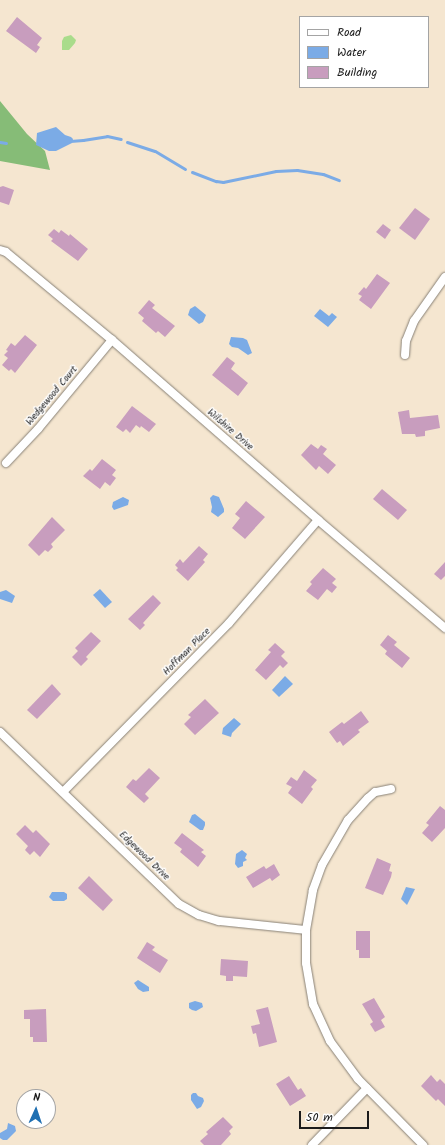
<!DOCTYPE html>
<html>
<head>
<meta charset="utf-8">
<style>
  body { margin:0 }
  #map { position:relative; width:445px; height:1145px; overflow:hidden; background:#f5e6d0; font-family:Kalam,sans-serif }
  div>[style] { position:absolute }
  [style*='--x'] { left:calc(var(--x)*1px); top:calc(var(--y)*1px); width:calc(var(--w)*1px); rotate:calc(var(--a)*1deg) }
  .green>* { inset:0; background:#a9dc8b }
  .forest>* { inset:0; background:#86bc77 }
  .water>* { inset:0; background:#7babe6 }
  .stream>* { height:3px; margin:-1.5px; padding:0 1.5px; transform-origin:1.5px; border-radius:1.5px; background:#7babe6 }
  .building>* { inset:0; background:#c89dbe }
  .roads { filter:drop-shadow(0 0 1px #888176) drop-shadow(0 0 1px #888176) }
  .street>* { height:8px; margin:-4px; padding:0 4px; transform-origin:4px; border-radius:4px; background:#fff }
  span { translate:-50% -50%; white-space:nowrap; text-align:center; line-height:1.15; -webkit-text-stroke:3px #fff; paint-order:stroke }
  .street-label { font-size:10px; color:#1c1c1c }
  .legend { position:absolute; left:299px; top:16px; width:130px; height:72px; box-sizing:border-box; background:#fff; border:1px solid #a4a4a4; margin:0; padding:5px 7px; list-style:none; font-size:12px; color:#1c1c1c }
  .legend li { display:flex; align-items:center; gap:8px; height:20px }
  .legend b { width:20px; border:1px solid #a4a4a4 }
  .north { position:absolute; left:16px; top:1089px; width:40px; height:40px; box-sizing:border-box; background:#fff; border:1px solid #a4a4a4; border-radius:50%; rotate:3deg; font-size:11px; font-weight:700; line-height:16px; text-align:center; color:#1c1c1c }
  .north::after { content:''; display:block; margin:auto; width:14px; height:18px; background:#1f6fb2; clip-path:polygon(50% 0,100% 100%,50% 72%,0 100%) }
  .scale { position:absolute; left:299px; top:1111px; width:70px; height:18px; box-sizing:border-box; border:2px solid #1c1c1c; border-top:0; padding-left:5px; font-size:12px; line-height:14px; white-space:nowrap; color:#1c1c1c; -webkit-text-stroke:3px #fff; paint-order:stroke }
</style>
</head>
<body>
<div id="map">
  <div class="green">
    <div style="clip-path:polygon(71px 35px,76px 40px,75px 43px,69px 50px,62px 50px,62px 41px,64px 37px)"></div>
  </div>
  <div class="forest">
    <div style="clip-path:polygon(0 101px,27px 134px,45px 151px,50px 170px,0 161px)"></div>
  </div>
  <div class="water">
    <div style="clip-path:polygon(56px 127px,65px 135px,71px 137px,73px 139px,72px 143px,56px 151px,49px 151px,36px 145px,37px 133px)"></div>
    <div style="clip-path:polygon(195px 306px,206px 315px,203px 322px,199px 324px,188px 315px,190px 309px)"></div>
    <div style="clip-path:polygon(320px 309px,329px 316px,332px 313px,337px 317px,328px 327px,314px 316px)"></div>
    <div style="clip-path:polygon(231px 337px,243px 338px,247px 340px,252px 353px,248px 355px,238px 348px,232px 347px,229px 344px)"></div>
    <div style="clip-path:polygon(213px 495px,219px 497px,224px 509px,224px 512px,218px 517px,211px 512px,212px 507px,210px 498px)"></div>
    <div style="clip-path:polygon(123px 497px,129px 500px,128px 505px,114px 510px,112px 507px,113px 502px)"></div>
    <div style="clip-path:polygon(100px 589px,112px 602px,105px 608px,93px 595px)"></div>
    <div style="clip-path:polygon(6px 590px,15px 596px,12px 603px,0 599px,0 592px)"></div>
    <div style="clip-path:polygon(285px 676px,293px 684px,279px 697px,272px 690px)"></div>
    <div style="clip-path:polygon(234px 718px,241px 724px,232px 733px,231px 737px,222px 734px,223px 728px)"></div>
    <div style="clip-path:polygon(195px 814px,205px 822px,205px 825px,203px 830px,200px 830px,189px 822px,192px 815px)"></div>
    <div style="clip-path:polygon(242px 850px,247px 854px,245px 858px,247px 860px,243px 862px,243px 866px,238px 868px,235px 864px,236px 854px)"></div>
    <div style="clip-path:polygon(406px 887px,415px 889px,407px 905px,401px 899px)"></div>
    <div style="clip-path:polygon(52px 892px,64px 892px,67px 894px,67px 899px,64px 901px,53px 901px,49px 897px)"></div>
    <div style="clip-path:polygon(138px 980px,149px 987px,149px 991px,143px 992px,138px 989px,134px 983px)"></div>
    <div style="clip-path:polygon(195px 1001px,202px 1003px,203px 1007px,196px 1011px,192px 1010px,189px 1008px,189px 1003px)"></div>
    <div style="clip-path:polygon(193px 1093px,196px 1093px,198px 1096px,203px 1098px,204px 1101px,201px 1107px,197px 1109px,191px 1100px,191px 1095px)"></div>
    <div style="clip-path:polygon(8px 1123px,15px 1126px,16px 1131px,7px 1140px,3px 1140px,0 1138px,0 1133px,7px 1129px)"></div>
  </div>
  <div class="stream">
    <div style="--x:70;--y:141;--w:13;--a:-4"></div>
    <div style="--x:83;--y:140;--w:24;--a:-9"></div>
    <div style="--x:107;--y:136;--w:14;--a:12"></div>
    <div style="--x:0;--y:142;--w:6;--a:9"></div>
    <div style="--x:127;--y:142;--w:29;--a:18"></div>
    <div style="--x:155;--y:151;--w:35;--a:31"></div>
    <div style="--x:192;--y:172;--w:26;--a:21"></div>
    <div style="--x:216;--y:181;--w:7;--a:8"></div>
    <div style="--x:223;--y:182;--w:54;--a:-11.7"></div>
    <div style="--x:276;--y:171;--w:21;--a:-3"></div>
    <div style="--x:297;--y:170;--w:26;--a:9"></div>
    <div style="--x:323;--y:174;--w:17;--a:21"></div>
  </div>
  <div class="building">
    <div style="clip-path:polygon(17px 17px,42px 38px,37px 45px,40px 47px,36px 53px,6px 31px)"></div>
    <div style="clip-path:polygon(3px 186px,14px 190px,9px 205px,0 202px,0 187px)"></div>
    <div style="clip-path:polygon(415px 208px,430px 219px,415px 240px,399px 228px)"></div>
    <div style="clip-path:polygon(383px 224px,391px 230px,385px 239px,376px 232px)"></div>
    <div style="clip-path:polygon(54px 229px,59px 233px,61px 230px,69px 236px,70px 234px,88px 249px,78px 261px,51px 241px,53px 239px,48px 235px)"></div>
    <div style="clip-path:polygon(377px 274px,390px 283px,371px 309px,359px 300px,362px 296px,358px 294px,364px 287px,366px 289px)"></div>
    <div style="clip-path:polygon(149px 300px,155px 305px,152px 308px,175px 326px,165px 337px,158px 331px,156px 333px,142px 321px,144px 318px,138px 313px)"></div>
    <div style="clip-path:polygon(25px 335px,37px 345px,15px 373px,11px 369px,9px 371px,2px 365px,8px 358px,4px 355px,8px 351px,6px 350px,11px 343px,15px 346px)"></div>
    <div style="clip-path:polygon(227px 357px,235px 363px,231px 369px,248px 383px,238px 396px,212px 375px)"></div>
    <div style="clip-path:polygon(132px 406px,156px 424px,149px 432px,141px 426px,140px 428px,136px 425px,130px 433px,126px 429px,123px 432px,116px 427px)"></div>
    <div style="clip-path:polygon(409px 410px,410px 418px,438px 415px,440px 428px,425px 431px,425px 436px,416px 437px,415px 434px,402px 434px,398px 412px)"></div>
    <div style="clip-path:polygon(311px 444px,318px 449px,321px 445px,327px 449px,323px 454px,336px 465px,328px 474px,319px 466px,316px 470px,301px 455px)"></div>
    <div style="clip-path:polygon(102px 459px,116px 470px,112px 475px,116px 478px,110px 486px,105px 482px,100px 489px,83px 476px,90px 469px,92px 471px)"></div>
    <div style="clip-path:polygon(382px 489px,407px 510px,398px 520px,373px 499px)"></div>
    <div style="clip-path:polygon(246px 501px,265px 517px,245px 539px,232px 528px,240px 518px,235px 514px)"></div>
    <div style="clip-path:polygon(52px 517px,65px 530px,51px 544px,53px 547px,48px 552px,45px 550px,39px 556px,28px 545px)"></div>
    <div style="clip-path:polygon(199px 546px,208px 554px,203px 560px,205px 562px,188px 581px,176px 570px,178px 568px,175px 565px,180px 559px,183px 563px)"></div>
    <div style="clip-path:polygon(445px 562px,445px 576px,441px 580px,434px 574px)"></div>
    <div style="clip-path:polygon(323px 568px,336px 579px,332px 583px,337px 587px,332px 593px,327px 589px,318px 600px,306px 591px,312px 584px,310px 582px)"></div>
    <div style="clip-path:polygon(153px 595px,161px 603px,143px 623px,145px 625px,140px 630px,128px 619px)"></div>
    <div style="clip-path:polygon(91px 632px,101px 641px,86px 657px,88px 659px,81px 666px,72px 657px,78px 651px,75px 648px)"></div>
    <div style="clip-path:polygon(388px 635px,397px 642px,394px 645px,410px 658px,402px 668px,385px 654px,387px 651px,380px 645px)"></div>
    <div style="clip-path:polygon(275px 643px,285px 652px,281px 656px,288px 663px,283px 668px,280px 665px,266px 680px,255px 670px,271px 652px,268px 650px)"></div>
    <div style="clip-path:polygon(52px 684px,61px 694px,37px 719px,27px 710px)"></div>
    <div style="clip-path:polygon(205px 699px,219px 713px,195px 735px,184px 724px,191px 717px,188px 715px)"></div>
    <div style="clip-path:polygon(361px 711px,369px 722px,358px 730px,360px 732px,343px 746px,340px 741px,337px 743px,329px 732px,342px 722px,344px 724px)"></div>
    <div style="clip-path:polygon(149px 768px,160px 778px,145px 794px,149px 798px,144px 803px,126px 787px,133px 779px,136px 781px)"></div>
    <div style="clip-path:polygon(304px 770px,317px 780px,311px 787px,313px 789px,302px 804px,288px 793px,292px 787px,286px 784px,291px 777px,297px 781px)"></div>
    <div style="clip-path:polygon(440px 806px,445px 810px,445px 828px,432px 842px,422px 833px,429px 825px,426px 823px)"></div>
    <div style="clip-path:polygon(25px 825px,33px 833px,36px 830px,50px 844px,40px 857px,34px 851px,30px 855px,25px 850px,28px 846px,16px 834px)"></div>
    <div style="clip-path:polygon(182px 833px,204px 850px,201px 852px,206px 856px,198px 867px,180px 852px,182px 849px,174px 843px)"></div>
    <div style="clip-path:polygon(377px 858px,391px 864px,389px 871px,392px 872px,391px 877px,383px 895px,365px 888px)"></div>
    <div style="clip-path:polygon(274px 864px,280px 875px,272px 881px,270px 878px,253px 888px,246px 877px,264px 866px,266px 869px)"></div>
    <div style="clip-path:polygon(89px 876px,113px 900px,103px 911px,78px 888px)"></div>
    <div style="clip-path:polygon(356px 931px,370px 931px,370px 958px,359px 958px,359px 950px,356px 950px)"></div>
    <div style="clip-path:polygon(147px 942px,155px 947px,152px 950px,168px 960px,160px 973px,137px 958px)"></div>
    <div style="clip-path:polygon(221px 959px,248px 961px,247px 977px,233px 976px,233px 981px,226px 981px,226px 976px,220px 975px)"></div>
    <div style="clip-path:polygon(374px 998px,385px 1017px,381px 1020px,385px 1027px,375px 1032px,370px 1024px,373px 1022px,362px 1004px)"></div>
    <div style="clip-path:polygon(268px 1007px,277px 1042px,259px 1047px,256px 1033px,253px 1034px,251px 1026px,260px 1024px,256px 1010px)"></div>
    <div style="clip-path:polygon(46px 1009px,47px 1042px,33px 1042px,33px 1037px,30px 1037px,30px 1019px,24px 1019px,24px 1010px)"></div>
    <div style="clip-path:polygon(431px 1075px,437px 1082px,440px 1079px,445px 1084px,445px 1106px,438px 1099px,436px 1101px,421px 1086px)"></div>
    <div style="clip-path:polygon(289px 1076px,298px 1090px,301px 1088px,306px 1096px,290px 1106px,276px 1084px)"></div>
    <div style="clip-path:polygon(223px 1117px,233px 1127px,229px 1131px,231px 1134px,221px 1145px,204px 1145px,200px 1141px,208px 1134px,206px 1132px)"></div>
  </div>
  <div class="roads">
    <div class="street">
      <div style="--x:0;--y:250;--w:6;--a:18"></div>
      <div style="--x:6;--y:252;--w:138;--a:39.7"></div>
      <div style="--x:112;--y:340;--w:274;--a:41.1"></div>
      <div style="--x:318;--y:520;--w:167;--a:40.4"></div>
      <div style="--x:405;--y:355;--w:14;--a:-86"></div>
      <div style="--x:406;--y:341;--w:22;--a:-68"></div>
      <div style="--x:414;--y:321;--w:54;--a:-54.8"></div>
      <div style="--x:6;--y:463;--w:47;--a:-46.7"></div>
      <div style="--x:38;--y:429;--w:116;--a:-50.3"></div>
      <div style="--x:0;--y:732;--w:248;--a:43.9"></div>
      <div style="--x:179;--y:904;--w:23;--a:29"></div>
      <div style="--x:199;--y:915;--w:21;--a:17"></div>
      <div style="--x:219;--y:921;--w:87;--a:5.9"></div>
      <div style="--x:391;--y:789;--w:16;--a:169"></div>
      <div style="--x:375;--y:792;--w:9;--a:139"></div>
      <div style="--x:368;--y:798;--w:30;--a:132"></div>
      <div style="--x:348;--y:820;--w:52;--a:120"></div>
      <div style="--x:322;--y:865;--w:27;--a:110"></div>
      <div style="--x:313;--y:890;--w:41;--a:99.9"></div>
      <div style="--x:306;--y:930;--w:33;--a:90"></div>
      <div style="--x:306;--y:963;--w:42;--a:80.3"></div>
      <div style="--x:313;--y:1004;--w:41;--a:65.3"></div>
      <div style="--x:330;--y:1041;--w:47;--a:53.6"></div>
      <div style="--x:358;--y:1079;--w:93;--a:45.4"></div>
      <div style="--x:63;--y:792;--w:237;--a:-45.5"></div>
      <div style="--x:229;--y:623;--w:136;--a:-49.2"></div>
      <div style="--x:312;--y:1145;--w:79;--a:-46"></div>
    </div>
  </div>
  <div class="street-label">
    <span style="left:52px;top:396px;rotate:-50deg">Wedgewood Court</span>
    <span style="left:230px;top:430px;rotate:41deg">Wilshire Drive</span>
    <span style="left:187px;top:652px;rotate:-45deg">Hoffman Place</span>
    <span style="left:144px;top:856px;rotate:44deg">Edgewood Drive</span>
  </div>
  <ul class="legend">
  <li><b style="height:5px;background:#fff"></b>Road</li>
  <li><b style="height:11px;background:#7babe6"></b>Water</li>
  <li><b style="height:11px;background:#c89dbe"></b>Building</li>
  </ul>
  <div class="north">N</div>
  <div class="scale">50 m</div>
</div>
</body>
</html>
